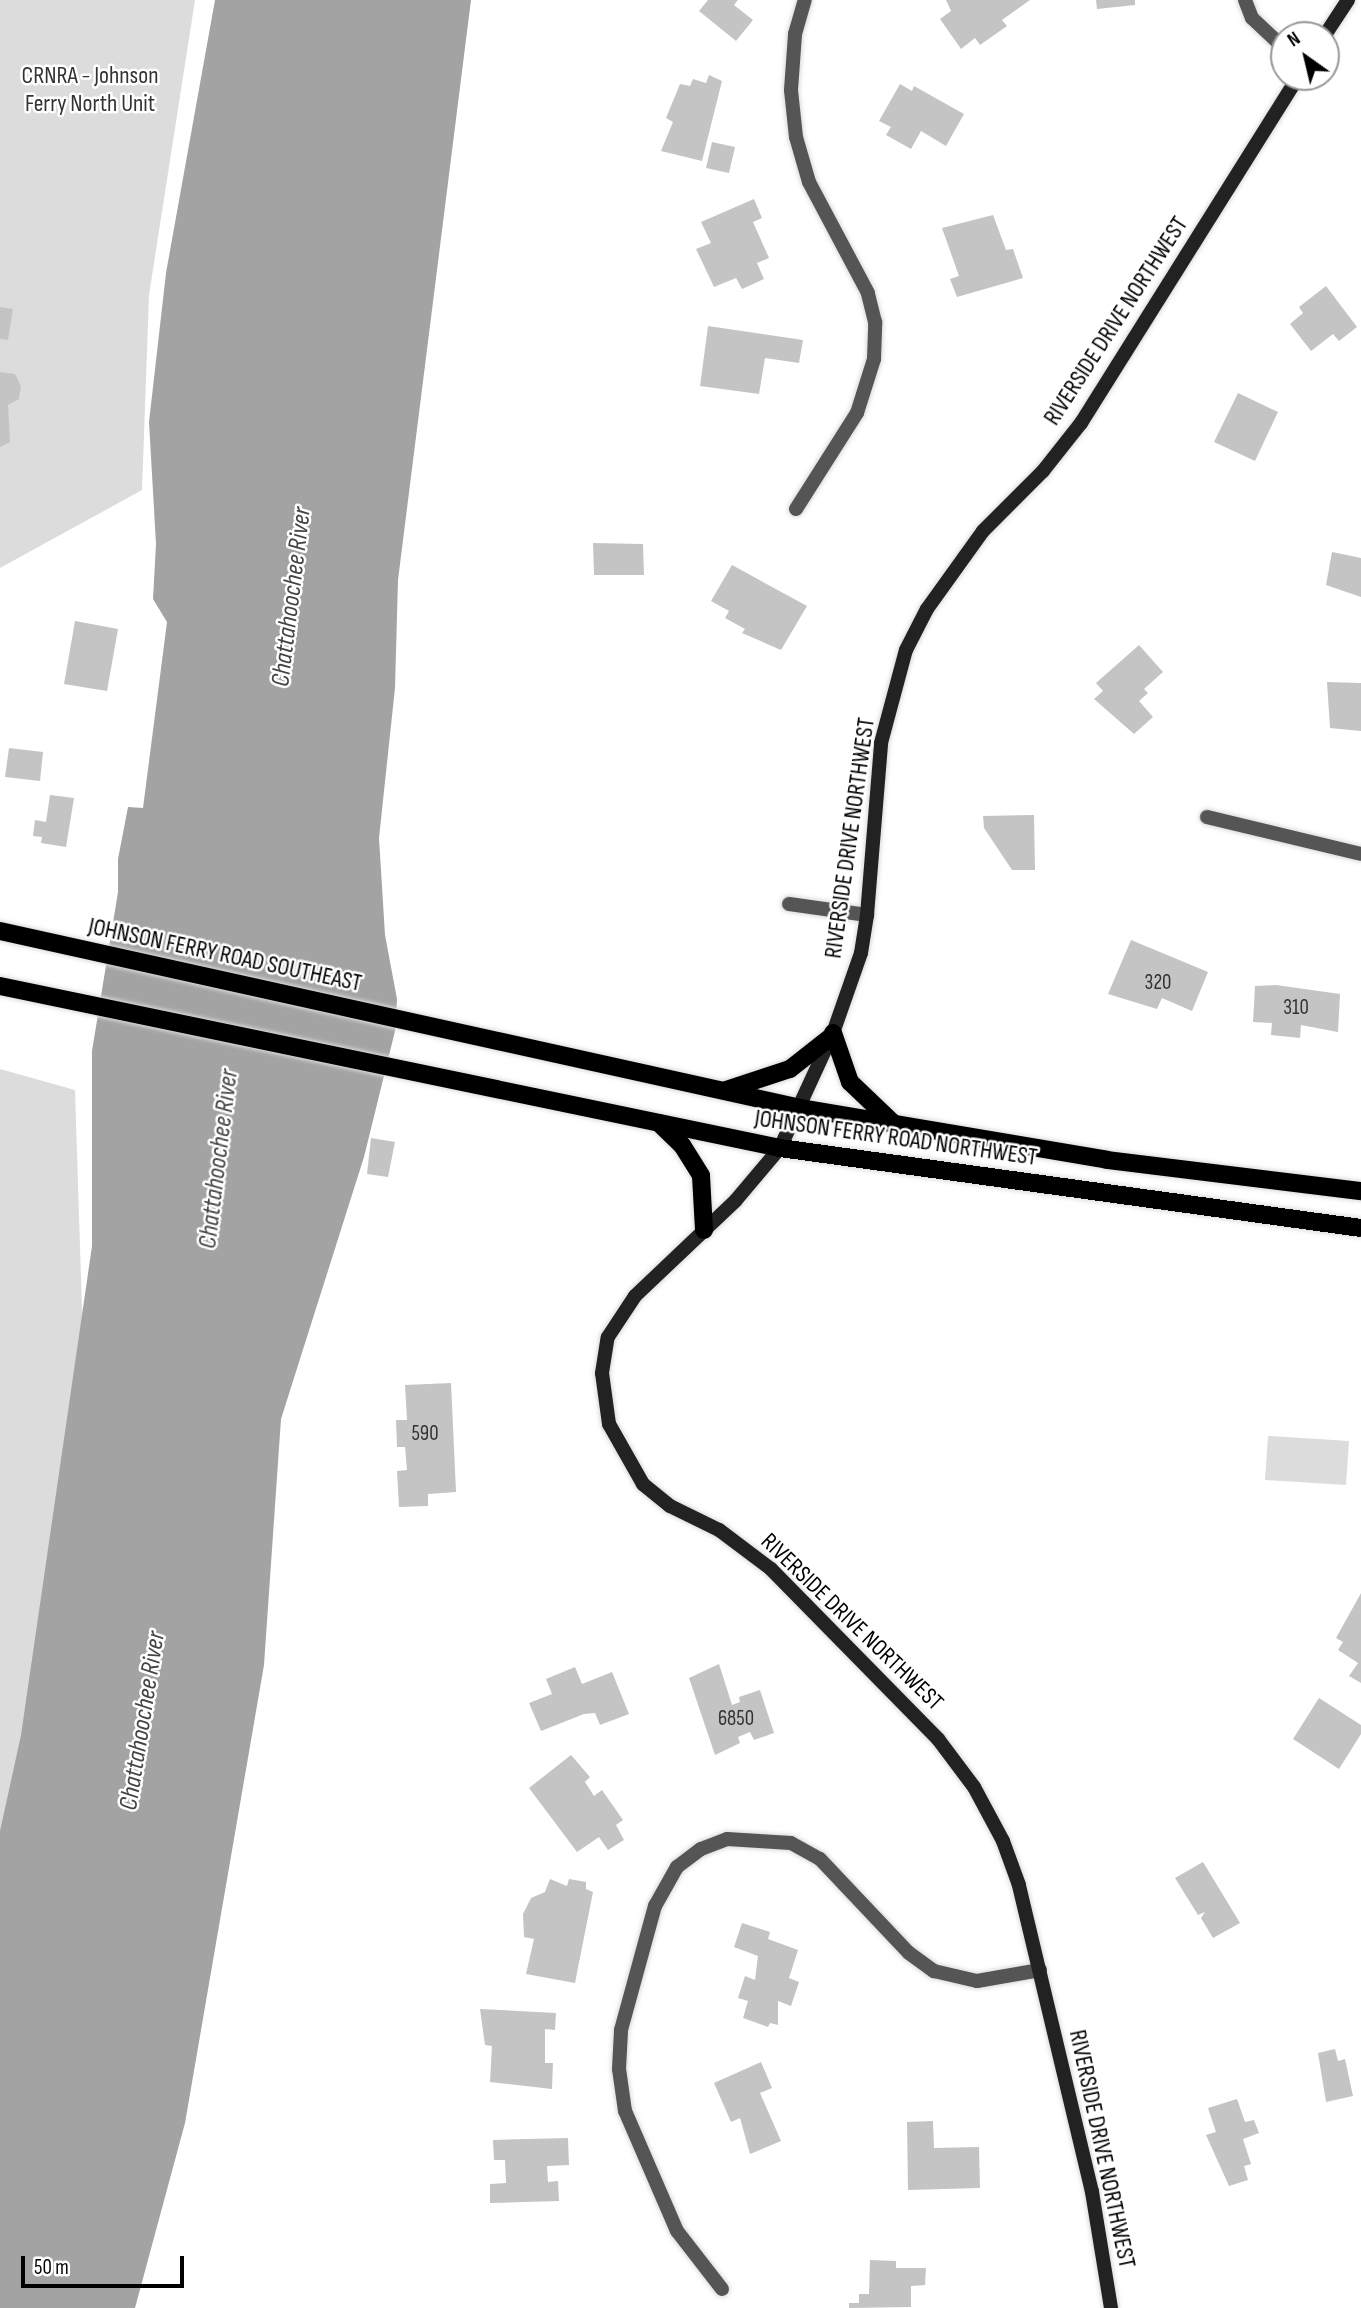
<!DOCTYPE html>
<html>
<head>
<meta charset="utf-8">
<style>
  body { margin:0 }
  #map { position:relative; width:1361px; height:2308px; overflow:hidden; background:#fff; font-family:"Sofia Sans Condensed",sans-serif }
  div>[style] { position:absolute }
  [style*='--x'] { left:calc(var(--x)*1px); top:calc(var(--y)*1px); width:calc(var(--w)*1px); rotate:calc(var(--a)*1deg) }
  .green>* { inset:0; background:#dcdcdc }
  .water>* { inset:0; background:#a3a3a3 }
  .building>* { inset:0; background:#c4c4c4 }
  .roads { filter:drop-shadow(0 0 2px #dbdbdb) drop-shadow(0 0 2px #dbdbdb) }
  .street>* { height:14px; margin:-7px; padding:0 7px; transform-origin:7px; border-radius:7px; background:#555 }
  .secondary>* { height:14px; margin:-7px; padding:0 7px; transform-origin:7px; border-radius:7px; background:#222 }
  .primary>* { height:18px; margin:-9px; padding:0 9px; transform-origin:9px; border-radius:9px; background:#000 }
  span { translate:-50% -50%; white-space:nowrap; text-align:center; line-height:1.15; -webkit-text-stroke:5px #fff; paint-order:stroke }
  .number-label { font-size:21px; color:#313131 }
  .number-label span { -webkit-text-stroke-width:0 }
  .park-label { font-size:24px; color:#333 }
  .street-label { font-size:24px; color:#000 }
  .water-label { font-size:26px; color:#444; font-style:italic }
  .north { position:absolute; left:1270px; top:21px; width:70px; height:70px; box-sizing:border-box; background:#fff; border:2px solid #999; border-radius:50%; rotate:326deg; font-size:19px; font-weight:700; line-height:28px; text-align:center; color:#000 }
  .north::after { content:''; display:block; margin:auto; width:24px; height:32px; background:#000; clip-path:polygon(50% 0,100% 100%,50% 72%,0 100%) }
  .scale { position:absolute; left:21px; top:2256px; width:163px; height:32px; box-sizing:border-box; border:4px solid #000; border-top:0; padding-left:9px; font-size:21px; line-height:24px; white-space:nowrap; color:#000; -webkit-text-stroke:5px #fff; paint-order:stroke }
</style>
</head>
<body>
<div id="map">
  <div class="green">
    <div style="clip-path:polygon(0 0,195px 0,149px 295px,142px 490px,0 568px)"></div>
    <div style="clip-path:polygon(0 1069px,75px 1090px,86px 1435px,0 1977px)"></div>
    <div style="clip-path:polygon(1268px 1436px,1349px 1441px,1346px 1485px,1265px 1480px)"></div>
  </div>
  <div class="water">
    <div style="clip-path:polygon(215px 0,471px 0,398px 580px,395px 688px,379px 838px,385px 935px,397px 999px,395px 1031px,364px 1157px,281px 1419px,264px 1665px,185px 2123px,135px 2308px,0 2308px,0 1831px,21px 1735px,92px 1246px,92px 1051px,118px 892px,118px 859px,128px 807px,143px 808px,167px 622px,153px 599px,156px 544px,149px 422px,166px 273px)"></div>
  </div>
  <div class="building">
    <div style="clip-path:polygon(708px 0,738px 0,734px 5px,753px 20px,736px 41px,699px 11px)"></div>
    <div style="clip-path:polygon(946px 0,1030px 0,1002px 20px,1007px 26px,980px 45px,975px 38px,961px 49px,940px 19px,951px 11px)"></div>
    <div style="clip-path:polygon(1096px 0,1135px 0,1135px 5px,1097px 9px)"></div>
    <div style="clip-path:polygon(709px 75px,722px 81px,702px 161px,661px 151px,673px 122px,666px 118px,680px 84px,690px 86px,693px 79px,706px 83px)"></div>
    <div style="clip-path:polygon(900px 84px,912px 91px,914px 86px,964px 114px,946px 146px,921px 131px,911px 149px,886px 135px,891px 127px,879px 121px)"></div>
    <div style="clip-path:polygon(712px 142px,735px 147px,729px 173px,706px 168px)"></div>
    <div style="clip-path:polygon(754px 199px,762px 218px,753px 222px,769px 258px,757px 263px,764px 279px,742px 289px,736px 278px,714px 287px,696px 249px,711px 243px,701px 222px)"></div>
    <div style="clip-path:polygon(993px 215px,1006px 250px,1013px 249px,1023px 278px,957px 297px,950px 279px,959px 276px,942px 228px)"></div>
    <div style="clip-path:polygon(1326px 286px,1357px 327px,1339px 341px,1333px 334px,1311px 351px,1290px 324px,1303px 313px,1299px 307px)"></div>
    <div style="clip-path:polygon(0 307px,13px 309px,8px 340px,0 339px)"></div>
    <div style="clip-path:polygon(708px 326px,803px 340px,799px 363px,765px 358px,759px 394px,700px 386px)"></div>
    <div style="clip-path:polygon(0 372px,15px 374px,21px 386px,19px 399px,8px 405px,10px 442px,0 447px)"></div>
    <div style="clip-path:polygon(1238px 393px,1278px 412px,1255px 461px,1214px 442px)"></div>
    <div style="clip-path:polygon(593px 543px,643px 544px,644px 575px,594px 575px)"></div>
    <div style="clip-path:polygon(1332px 552px,1361px 558px,1361px 597px,1326px 585px)"></div>
    <div style="clip-path:polygon(732px 565px,807px 606px,781px 650px,742px 633px,745px 629px,725px 618px,729px 611px,711px 601px)"></div>
    <div style="clip-path:polygon(75px 621px,118px 629px,107px 691px,64px 684px)"></div>
    <div style="clip-path:polygon(1139px 645px,1163px 672px,1144px 689px,1148px 693px,1139px 701px,1153px 717px,1134px 734px,1094px 699px,1103px 691px,1096px 683px)"></div>
    <div style="clip-path:polygon(1327px 682px,1361px 683px,1361px 731px,1330px 728px)"></div>
    <div style="clip-path:polygon(9px 748px,43px 752px,40px 781px,5px 777px)"></div>
    <div style="clip-path:polygon(50px 795px,74px 798px,66px 847px,41px 843px,42px 837px,33px 836px,35px 820px,46px 822px)"></div>
    <div style="clip-path:polygon(1034px 815px,1035px 870px,1012px 870px,984px 828px,983px 816px)"></div>
    <div style="clip-path:polygon(1131px 940px,1208px 972px,1192px 1011px,1162px 998px,1157px 1009px,1108px 994px)"></div>
    <div style="clip-path:polygon(1276px 985px,1340px 994px,1338px 1032px,1301px 1025px,1300px 1038px,1271px 1035px,1272px 1023px,1253px 1022px,1255px 986px)"></div>
    <div style="clip-path:polygon(371px 1138px,395px 1142px,388px 1177px,367px 1174px)"></div>
    <div style="clip-path:polygon(451px 1383px,456px 1492px,428px 1494px,428px 1506px,399px 1507px,397px 1471px,407px 1470px,405px 1447px,397px 1447px,396px 1420px,407px 1420px,405px 1385px)"></div>
    <div style="clip-path:polygon(1361px 1593px,1361px 1683px,1349px 1676px,1358px 1663px,1338px 1650px,1343px 1642px,1336px 1638px)"></div>
    <div style="clip-path:polygon(719px 1664px,732px 1705px,740px 1702px,739px 1697px,760px 1690px,774px 1733px,754px 1740px,750px 1732px,738px 1737px,740px 1743px,715px 1755px,689px 1678px)"></div>
    <div style="clip-path:polygon(575px 1667px,582px 1684px,612px 1672px,629px 1714px,600px 1725px,595px 1713px,584px 1714px,541px 1731px,529px 1703px,552px 1694px,546px 1679px)"></div>
    <div style="clip-path:polygon(1319px 1698px,1361px 1725px,1361px 1734px,1339px 1769px,1293px 1739px)"></div>
    <div style="clip-path:polygon(571px 1755px,590px 1777px,585px 1782px,594px 1796px,602px 1790px,623px 1820px,616px 1825px,624px 1840px,608px 1850px,599px 1837px,577px 1852px,529px 1788px)"></div>
    <div style="clip-path:polygon(1203px 1862px,1240px 1923px,1213px 1938px,1201px 1918px,1205px 1912px,1198px 1915px,1175px 1878px)"></div>
    <div style="clip-path:polygon(550px 1879px,567px 1886px,569px 1879px,586px 1882px,586px 1889px,593px 1892px,575px 1983px,526px 1974px,534px 1939px,524px 1937px,523px 1914px,531px 1898px,545px 1892px)"></div>
    <div style="clip-path:polygon(742px 1923px,770px 1932px,768px 1939px,798px 1950px,789px 1978px,799px 1982px,791px 2006px,778px 2001px,778px 2025px,770px 2023px,768px 2027px,743px 2018px,748px 2001px,738px 1998px,745px 1976px,755px 1980px,758px 1956px,734px 1947px)"></div>
    <div style="clip-path:polygon(480px 2009px,556px 2013px,555px 2030px,545px 2029px,545px 2063px,553px 2063px,552px 2089px,490px 2082px,492px 2046px,485px 2045px)"></div>
    <div style="clip-path:polygon(1335px 2049px,1338px 2061px,1345px 2059px,1353px 2096px,1326px 2102px,1318px 2053px)"></div>
    <div style="clip-path:polygon(761px 2062px,772px 2088px,760px 2093px,781px 2141px,750px 2154px,740px 2118px,731px 2122px,714px 2083px)"></div>
    <div style="clip-path:polygon(1237px 2099px,1245px 2122px,1254px 2120px,1259px 2133px,1243px 2139px,1251px 2164px,1244px 2166px,1248px 2180px,1229px 2186px,1206px 2135px,1216px 2132px,1208px 2108px)"></div>
    <div style="clip-path:polygon(933px 2121px,934px 2148px,979px 2147px,980px 2188px,908px 2190px,907px 2122px)"></div>
    <div style="clip-path:polygon(568px 2138px,569px 2165px,547px 2166px,548px 2182px,558px 2181px,559px 2201px,490px 2203px,490px 2184px,506px 2183px,505px 2160px,494px 2160px,493px 2140px)"></div>
    <div style="clip-path:polygon(870px 2260px,896px 2261px,896px 2268px,926px 2268px,925px 2285px,911px 2286px,911px 2307px,849px 2308px,849px 2303px,859px 2303px,859px 2294px,869px 2294px)"></div>
  </div>
  <div class="roads">
    <div class="street">
      <div style="--x:1245;--y:0;--w:19;--a:69"></div>
      <div style="--x:1252;--y:18;--w:44;--a:43.2"></div>
      <div style="--x:796;--y:509;--w:114;--a:-57.6"></div>
      <div style="--x:857;--y:413;--w:57;--a:-72.5"></div>
      <div style="--x:874;--y:359;--w:37;--a:-88"></div>
      <div style="--x:875;--y:322;--w:30;--a:-104"></div>
      <div style="--x:868;--y:293;--w:126;--a:-118"></div>
      <div style="--x:809;--y:182;--w:47;--a:-106.1"></div>
      <div style="--x:796;--y:137;--w:47;--a:-96.1"></div>
      <div style="--x:791;--y:90;--w:56;--a:-85.9"></div>
      <div style="--x:795;--y:34;--w:35;--a:-74"></div>
      <div style="--x:1207;--y:817;--w:158;--a:13.5"></div>
      <div style="--x:789;--y:904;--w:79;--a:8"></div>
      <div style="--x:722;--y:2289;--w:73;--a:-127.8"></div>
      <div style="--x:677;--y:2231;--w:131;--a:-113.4"></div>
      <div style="--x:625;--y:2111;--w:42;--a:-98.1"></div>
      <div style="--x:619;--y:2069;--w:39;--a:-87"></div>
      <div style="--x:621;--y:2030;--w:129;--a:-74.7"></div>
      <div style="--x:655;--y:1906;--w:45;--a:-60.6"></div>
      <div style="--x:677;--y:1867;--w:30;--a:-37"></div>
      <div style="--x:701;--y:1849;--w:28;--a:-21"></div>
      <div style="--x:727;--y:1839;--w:64;--a:3.6"></div>
      <div style="--x:791;--y:1843;--w:33;--a:29"></div>
      <div style="--x:820;--y:1859;--w:129;--a:46.6"></div>
      <div style="--x:909;--y:1953;--w:31;--a:36"></div>
      <div style="--x:934;--y:1971;--w:44;--a:13.1"></div>
      <div style="--x:977;--y:1981;--w:64;--a:-9.9"></div>
    </div>
    <div class="secondary">
      <div style="--x:1325;--y:35;--w:42;--a:-56.7"></div>
      <div style="--x:1111;--y:2308;--w:118;--a:-99.3"></div>
      <div style="--x:1092;--y:2192;--w:316;--a:-103.4"></div>
      <div style="--x:1019;--y:1885;--w:47;--a:-110"></div>
      <div style="--x:1003;--y:1841;--w:61;--a:-118.2"></div>
      <div style="--x:974;--y:1787;--w:60;--a:-126.9"></div>
      <div style="--x:938;--y:1739;--w:238;--a:-134.5"></div>
      <div style="--x:771;--y:1569;--w:65;--a:-143.1"></div>
      <div style="--x:719;--y:1530;--w:55;--a:-153.9"></div>
      <div style="--x:670;--y:1506;--w:35;--a:-141"></div>
      <div style="--x:643;--y:1484;--w:69;--a:-119.5"></div>
      <div style="--x:609;--y:1424;--w:51;--a:-97.8"></div>
      <div style="--x:602;--y:1373;--w:36;--a:-81"></div>
      <div style="--x:608;--y:1337;--w:49;--a:-56.6"></div>
      <div style="--x:635;--y:1296;--w:139;--a:-43.5"></div>
      <div style="--x:736;--y:1200;--w:68;--a:-49.8"></div>
      <div style="--x:780;--y:1148;--w:127;--a:-65.3"></div>
      <div style="--x:833;--y:1033;--w:85;--a:-70.7"></div>
      <div style="--x:861;--y:953;--w:38;--a:-81"></div>
      <div style="--x:867;--y:915;--w:173;--a:-85.3"></div>
      <div style="--x:881;--y:743;--w:96;--a:-75"></div>
      <div style="--x:906;--y:650;--w:46;--a:-62.9"></div>
      <div style="--x:927;--y:609;--w:96;--a:-54.3"></div>
      <div style="--x:983;--y:531;--w:85;--a:-45"></div>
      <div style="--x:1043;--y:471;--w:61;--a:-51.6"></div>
      <div style="--x:1081;--y:423;--w:408;--a:-57.9"></div>
    </div>
    <div class="primary">
      <div style="--x:0;--y:931;--w:820;--a:12.46"></div>
      <div style="--x:801;--y:1108;--w:310;--a:9.6"></div>
      <div style="--x:1107;--y:1160;--w:256;--a:7"></div>
      <div style="--x:0;--y:986;--w:797;--a:11.73"></div>
      <div style="--x:780;--y:1148;--w:586;--a:7.84"></div>
      <div style="--x:833;--y:1033;--w:52;--a:70.9"></div>
      <div style="--x:850;--y:1082;--w:59;--a:43.6"></div>
      <div style="--x:726;--y:1090;--w:67;--a:-18.2"></div>
      <div style="--x:790;--y:1069;--w:53;--a:-38.2"></div>
      <div style="--x:659;--y:1123;--w:32;--a:44"></div>
      <div style="--x:682;--y:1145;--w:36;--a:58"></div>
      <div style="--x:701;--y:1176;--w:54;--a:86.8"></div>
    </div>
  </div>
  <div class="number-label">
    <span style="left:1158px;top:983px">320</span>
    <span style="left:1296px;top:1008px">310</span>
    <span style="left:425px;top:1434px">590</span>
    <span style="left:736px;top:1719px">6850</span>
  </div>
  <div class="park-label">
    <span style="left:90px;top:90px">CRNRA - Johnson<br>Ferry North Unit</span>
  </div>
  <div class="street-label">
    <span style="left:1116px;top:321px;rotate:-57deg">RIVERSIDE DRIVE NORTHWEST</span>
    <span style="left:850px;top:838px;rotate:-82deg">RIVERSIDE DRIVE NORTHWEST</span>
    <span style="left:225px;top:955px;rotate:12deg">JOHNSON FERRY ROAD SOUTHEAST</span>
    <span style="left:896px;top:1138px;rotate:8deg">JOHNSON FERRY ROAD NORTHWEST</span>
    <span style="left:852px;top:1622px;rotate:44deg">RIVERSIDE DRIVE NORTHWEST</span>
    <span style="left:1102px;top:2149px;rotate:78deg">RIVERSIDE DRIVE NORTHWEST</span>
  </div>
  <div class="water-label">
    <span style="left:292px;top:597px;rotate:-83deg">Chattahoochee River</span>
    <span style="left:219px;top:1159px;rotate:-83deg">Chattahoochee River</span>
    <span style="left:143px;top:1721px;rotate:-81deg">Chattahoochee River</span>
  </div>
  <div class="north">N</div>
  <div class="scale">50 m</div>
</div>
</body>
</html>
